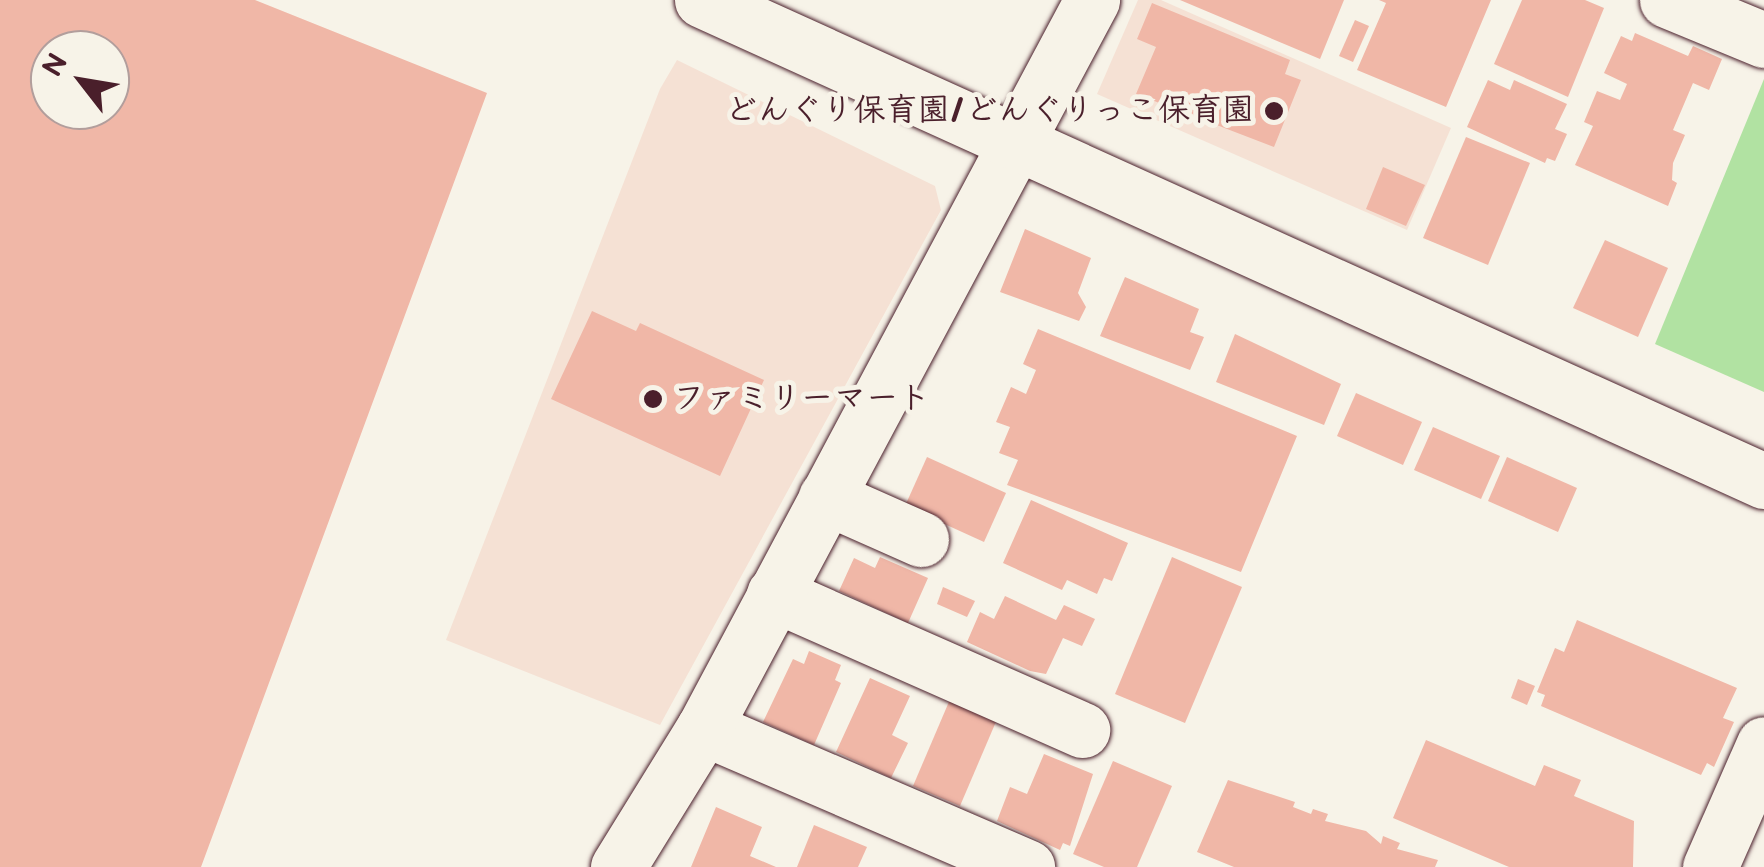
<!DOCTYPE html>
<html>
<head>
<meta charset="utf-8">
<style>
  body { margin:0 }
  #map { position:relative; width:1764px; height:867px; overflow:hidden; background:#f7f3e8; font-family:"Balsamiq Sans","Klee One",sans-serif }
  div>[style] { position:absolute }
  [style*='--x'] { left:calc(var(--x)*1px); top:calc(var(--y)*1px); width:calc(var(--w)*1px); rotate:calc(var(--a)*1deg) }
  .built>* { inset:0; background:#f5e1d4 }
  .green>* { inset:0; background:#b1e2a2 }
  .building>* { inset:0; background:#f0b7a7 }
  .roads { filter:drop-shadow(0 0 2px #4a1f2b) drop-shadow(0 0 2px #4a1f2b) }
  .street>* { height:55px; margin:-27.5px; padding:0 27.5px; transform-origin:27.5px; border-radius:27.5px; background:#f7f3e8 }
  .secondary>* { height:55px; margin:-27.5px; padding:0 27.5px; transform-origin:27.5px; border-radius:27.5px; background:#f7f3e8 }
  .dots>* { width:28px; height:28px; translate:-50% -50%; box-sizing:border-box; border:5px solid #f7f3e8; border-radius:50% }
  span { translate:-50% -50%; white-space:nowrap; text-align:center; line-height:1.15; -webkit-text-stroke:10px #f7f3e8; paint-order:stroke }
  .poi-label { font-size:32px; color:#4a1f2b; font-weight:700 }
  .right { translate:-100% -50%; text-align:right }
  .left { translate:0 -50%; text-align:left }
  .north { position:absolute; left:30px; top:30px; width:100px; height:100px; box-sizing:border-box; background:#f7f3e8; border:2px solid #b29e9c; border-radius:50%; rotate:301deg; font-size:28px; font-weight:700; line-height:40px; text-align:center; color:#4a1f2b }
  .north::after { content:''; display:block; margin:auto; width:35px; height:45px; background:#4a1f2b; clip-path:polygon(50% 0,100% 100%,50% 72%,0 100%) }
</style>
</head>
<body>
<div id="map">
  <div class="built">
    <div style="clip-path:polygon(1138px 0,1161px 0,1451px 128px,1407px 230px,1097px 94px)"></div>
    <div style="clip-path:polygon(677px 60px,935px 186px,941px 210px,660px 725px,446px 640px,660px 89px)"></div>
  </div>
  <div class="green">
    <div style="clip-path:polygon(1764px 79px,1764px 392px,1655px 344px)"></div>
  </div>
  <div class="building">
    <div style="clip-path:polygon(evenodd,0 0,255px 0,487px 93px,201px 867px,0 867px,0 0,50px 50px,110px 50px,110px 110px,50px 110px,50px 50px)"></div>
    <div style="clip-path:polygon(1180px 0,1344px 0,1320px 59px)"></div>
    <div style="clip-path:polygon(1379px 0,1491px 0,1446px 107px,1357px 70px,1386px 3px)"></div>
    <div style="clip-path:polygon(1522px 0,1585px 0,1604px 8px,1568px 97px,1494px 64px)"></div>
    <div style="clip-path:polygon(1152px 3px,1290px 60px,1285px 74px,1301px 80px,1274px 147px,1136px 94px,1156px 47px,1137px 39px)"></div>
    <div style="clip-path:polygon(1355px 20px,1369px 26px,1353px 62px,1339px 56px)"></div>
    <div style="clip-path:polygon(1635px 33px,1688px 56px,1693px 46px,1722px 59px,1709px 90px,1693px 83px,1673px 130px,1685px 135px,1673px 163px,1672px 180px,1677px 183px,1668px 206px,1575px 165px,1593px 126px,1584px 122px,1597px 91px,1620px 100px,1627px 84px,1604px 73px,1621px 36px,1632px 41px)"></div>
    <div style="clip-path:polygon(1488px 80px,1510px 90px,1514px 80px,1567px 104px,1555px 129px,1567px 134px,1555px 161px,1547px 158px,1545px 163px,1467px 127px)"></div>
    <div style="clip-path:polygon(1466px 137px,1530px 163px,1488px 265px,1423px 238px)"></div>
    <div style="clip-path:polygon(1383px 167px,1425px 185px,1406px 226px,1366px 209px)"></div>
    <div style="clip-path:polygon(1025px 229px,1091px 258px,1078px 293px,1086px 307px,1079px 321px,1000px 292px)"></div>
    <div style="clip-path:polygon(1605px 240px,1668px 268px,1638px 337px,1573px 308px)"></div>
    <div style="clip-path:polygon(1125px 277px,1199px 309px,1190px 332px,1204px 337px,1190px 370px,1100px 336px)"></div>
    <div style="clip-path:polygon(592px 311px,636px 331px,640px 323px,764px 380px,720px 476px,551px 399px)"></div>
    <div style="clip-path:polygon(1038px 329px,1297px 436px,1241px 572px,1007px 485px,1018px 460px,999px 453px,1010px 427px,996px 422px,1011px 387px,1026px 394px,1036px 370px,1023px 364px)"></div>
    <div style="clip-path:polygon(1235px 334px,1341px 384px,1324px 425px,1216px 382px)"></div>
    <div style="clip-path:polygon(1356px 393px,1422px 422px,1403px 465px,1337px 436px)"></div>
    <div style="clip-path:polygon(1433px 427px,1500px 456px,1481px 499px,1414px 470px)"></div>
    <div style="clip-path:polygon(927px 457px,1006px 493px,984px 542px,905px 506px)"></div>
    <div style="clip-path:polygon(1507px 457px,1577px 488px,1558px 532px,1488px 501px)"></div>
    <div style="clip-path:polygon(1031px 500px,1128px 543px,1112px 581px,1104px 578px,1097px 594px,1067px 580px,1062px 590px,1003px 563px)"></div>
    <div style="clip-path:polygon(880px 557px,928px 578px,908px 623px,839px 591px,854px 558px,875px 568px)"></div>
    <div style="clip-path:polygon(1172px 557px,1242px 587px,1185px 723px,1115px 694px)"></div>
    <div style="clip-path:polygon(943px 587px,975px 601px,967px 617px,937px 604px)"></div>
    <div style="clip-path:polygon(1005px 596px,1056px 620px,1064px 605px,1095px 619px,1082px 646px,1063px 638px,1046px 674px,1030px 671px,967px 642px,980px 612px,994px 619px)"></div>
    <div style="clip-path:polygon(1577px 620px,1737px 688px,1723px 718px,1734px 722px,1714px 767px,1707px 763px,1701px 775px,1541px 706px,1545px 695px,1537px 692px,1555px 648px,1564px 652px)"></div>
    <div style="clip-path:polygon(809px 651px,841px 665px,835px 680px,841px 683px,814px 745px,763px 722px,793px 659px,804px 664px)"></div>
    <div style="clip-path:polygon(870px 678px,910px 696px,892px 735px,908px 743px,891px 778px,836px 752px)"></div>
    <div style="clip-path:polygon(1518px 679px,1535px 686px,1527px 705px,1511px 698px)"></div>
    <div style="clip-path:polygon(951px 697px,998px 717px,960px 806px,913px 786px)"></div>
    <div style="clip-path:polygon(1426px 740px,1535px 786px,1544px 765px,1581px 780px,1574px 796px,1634px 821px,1633px 867px,1509px 867px,1393px 818px)"></div>
    <div style="clip-path:polygon(1044px 754px,1093px 774px,1070px 846px,1063px 843px,1060px 850px,997px 821px,1010px 787px,1027px 794px)"></div>
    <div style="clip-path:polygon(1113px 761px,1172px 786px,1137px 867px,1104px 867px,1073px 854px)"></div>
    <div style="clip-path:polygon(1228px 780px,1295px 802px,1293px 807px,1311px 814px,1313px 809px,1328px 814px,1325px 821px,1366px 831px,1381px 844px,1383px 836px,1400px 843px,1397px 849px,1438px 860px,1435px 867px,1234px 867px,1197px 852px)"></div>
    <div style="clip-path:polygon(716px 807px,762px 827px,750px 856px,776px 867px,691px 867px)"></div>
    <div style="clip-path:polygon(814px 825px,867px 847px,858px 867px,797px 867px)"></div>
  </div>
  <div class="roads">
    <div class="street">
      <div style="--x:1667;--y:0;--w:105;--a:22.4"></div>
      <div style="--x:826;--y:497;--w:104;--a:23.9"></div>
      <div style="--x:774;--y:594;--w:337;--a:23.8"></div>
      <div style="--x:704;--y:728;--w:352;--a:23.3"></div>
      <div style="--x:618;--y:867;--w:163;--a:-58.3"></div>
      <div style="--x:704;--y:728;--w:825;--a:-61.94"></div>
      <div style="--x:1710;--y:867;--w:134;--a:-66.3"></div>
    </div>
    <div class="secondary">
      <div style="--x:702;--y:0;--w:1166;--a:24.37"></div>
    </div>
  </div>
  <div class="dots">
    <div style="left:1274px;top:111px;background:#4a1f2b"></div>
    <div style="left:653px;top:399px;background:#4a1f2b"></div>
  </div>
  <div class="poi-label">
    <span class="right" style="left:1254px;top:111px">どんぐり保育園/どんぐりっこ保育園</span>
    <span class="left" style="left:673px;top:399px">ファミリーマート</span>
  </div>
  <div class="north">N</div>
</div>
</body>
</html>
